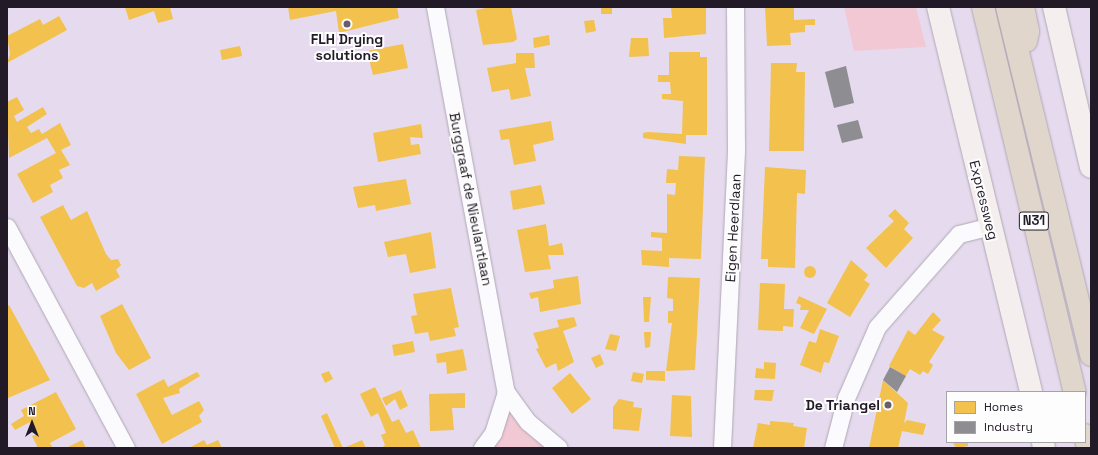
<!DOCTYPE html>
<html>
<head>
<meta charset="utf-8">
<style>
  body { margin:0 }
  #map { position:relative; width:1098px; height:455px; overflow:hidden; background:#e6dbee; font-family:"Space Grotesk",sans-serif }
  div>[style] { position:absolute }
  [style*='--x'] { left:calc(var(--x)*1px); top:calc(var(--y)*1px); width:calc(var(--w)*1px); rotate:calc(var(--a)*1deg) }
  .green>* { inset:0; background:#f2c8d5 }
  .homes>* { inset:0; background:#f2c14e }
  .round { border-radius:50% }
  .industry>* { inset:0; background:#8d8d92 }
  .roads { filter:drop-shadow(0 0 1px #afa7b5) drop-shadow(0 0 1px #afa7b5) }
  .street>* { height:17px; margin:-8.5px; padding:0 8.5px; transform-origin:8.5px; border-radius:8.5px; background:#fbfafc }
  .secondary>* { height:22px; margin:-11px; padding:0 11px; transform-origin:11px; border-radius:11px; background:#f4efee }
  .highway>* { height:22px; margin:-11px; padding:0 11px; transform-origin:11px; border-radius:11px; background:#e1d6cc }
  .dots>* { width:11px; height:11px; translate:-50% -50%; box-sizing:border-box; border:2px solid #fdfdfd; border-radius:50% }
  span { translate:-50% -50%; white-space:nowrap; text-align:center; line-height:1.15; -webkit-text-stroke:4px #fdfdfd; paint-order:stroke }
  .shield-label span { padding:1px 3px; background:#fdfdfd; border:1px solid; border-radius:3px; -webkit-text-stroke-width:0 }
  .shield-label { font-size:13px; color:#221b27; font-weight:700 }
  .poi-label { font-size:14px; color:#221b27; font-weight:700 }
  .right { translate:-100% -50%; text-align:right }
  .street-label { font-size:14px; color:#221b27 }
  .frame { position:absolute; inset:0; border:8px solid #221b27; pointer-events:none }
  .legend { position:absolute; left:946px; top:391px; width:140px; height:52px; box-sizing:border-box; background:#fdfdfd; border:1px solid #a5a3a7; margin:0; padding:5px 7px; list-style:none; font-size:12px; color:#221b27 }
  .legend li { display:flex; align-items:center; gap:8px; height:20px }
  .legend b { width:20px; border:1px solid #a5a3a7 }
  .north { position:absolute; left:12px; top:403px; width:40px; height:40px; -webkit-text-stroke:3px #fdfdfd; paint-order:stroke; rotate:0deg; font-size:11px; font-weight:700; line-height:16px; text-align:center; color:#221b27 }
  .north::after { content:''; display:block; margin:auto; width:14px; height:18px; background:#221b27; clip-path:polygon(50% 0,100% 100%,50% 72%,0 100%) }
</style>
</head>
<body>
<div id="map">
  <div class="green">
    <div style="clip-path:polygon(844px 7px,916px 7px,926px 47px,854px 51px)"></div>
    <div style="clip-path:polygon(507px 408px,550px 448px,490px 448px)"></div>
  </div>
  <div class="homes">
    <div style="clip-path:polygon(125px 7px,170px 7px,173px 19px,158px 23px,154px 11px,129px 20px)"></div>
    <div style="clip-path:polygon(288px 7px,397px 7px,399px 18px,339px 33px,336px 11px,290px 20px)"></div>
    <div style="clip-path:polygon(490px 7px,511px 7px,517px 39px,513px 42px,483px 45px,476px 10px)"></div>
    <div style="clip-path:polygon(601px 7px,612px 7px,612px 14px,601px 14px)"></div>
    <div style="clip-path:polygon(671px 7px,706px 7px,706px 34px,664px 38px,663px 18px,672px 18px)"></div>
    <div style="clip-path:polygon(765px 7px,794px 7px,794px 20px,815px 19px,815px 25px,805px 25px,805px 32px,790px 33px,791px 45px,767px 46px)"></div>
    <div style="clip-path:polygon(59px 16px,67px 30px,7px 63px,10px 54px,7px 36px,40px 19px,43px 25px)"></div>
    <div style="clip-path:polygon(594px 20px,596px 31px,586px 33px,584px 21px)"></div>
    <div style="clip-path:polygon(549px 35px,550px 45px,534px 48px,533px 38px)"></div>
    <div style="clip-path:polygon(631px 38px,648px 38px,649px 56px,629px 57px)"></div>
    <div style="clip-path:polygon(403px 44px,408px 68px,373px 75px,367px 51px)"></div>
    <div style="clip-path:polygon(240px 46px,242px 56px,222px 60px,220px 50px)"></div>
    <div style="clip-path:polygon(669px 52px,700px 52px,700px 57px,707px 57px,707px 135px,686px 135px,686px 144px,643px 138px,643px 133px,648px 132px,682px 134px,683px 101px,662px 99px,662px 94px,671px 94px,670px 82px,658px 82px,658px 75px,669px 75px)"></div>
    <div style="clip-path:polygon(516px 53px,534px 53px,535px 68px,525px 68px,531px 96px,511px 100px,509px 89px,492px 92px,487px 68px,516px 63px)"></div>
    <div style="clip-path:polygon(771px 63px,797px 63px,796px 72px,805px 72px,804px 151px,769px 151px)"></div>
    <div style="clip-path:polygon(17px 97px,24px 110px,14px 116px,17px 122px,43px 107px,47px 114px,27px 127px,31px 133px,39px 129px,42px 134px,60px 123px,71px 145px,61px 150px,70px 165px,59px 170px,63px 178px,50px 185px,53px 192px,33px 203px,17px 174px,56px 153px,47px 138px,9px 158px,7px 102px)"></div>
    <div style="clip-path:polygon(551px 121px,554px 140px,533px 145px,536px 161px,514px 165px,509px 139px,501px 140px,499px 130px)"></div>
    <div style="clip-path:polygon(421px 124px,423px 138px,410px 137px,411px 145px,419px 144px,421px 154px,378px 162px,373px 133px)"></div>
    <div style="clip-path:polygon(679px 156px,705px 157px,701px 259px,669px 258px,669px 267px,642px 265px,641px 250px,662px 251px,662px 238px,651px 237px,651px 232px,667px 233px,667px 194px,675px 195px,676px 183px,666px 183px,667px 169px,678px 170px)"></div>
    <div style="clip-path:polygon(765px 167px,806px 170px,805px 194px,797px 193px,795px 268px,768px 267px,768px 259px,761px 259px)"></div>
    <div style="clip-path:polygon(406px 179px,411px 204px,376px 211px,375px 205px,358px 208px,353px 187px)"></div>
    <div style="clip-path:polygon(541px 185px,545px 204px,513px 210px,510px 191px)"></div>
    <div style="clip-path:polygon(63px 205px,71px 220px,87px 211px,106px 254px,111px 260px,118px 259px,121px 265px,116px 270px,120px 277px,96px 291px,92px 283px,84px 288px,77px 286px,40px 217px)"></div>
    <div style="clip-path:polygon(895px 209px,909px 223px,904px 229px,913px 238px,886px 268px,866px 248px,894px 221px,888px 216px)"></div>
    <div style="clip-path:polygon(546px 224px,549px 246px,562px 243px,564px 255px,548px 255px,551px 269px,525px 272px,517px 230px)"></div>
    <div style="clip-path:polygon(431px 232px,436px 268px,410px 273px,406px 254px,388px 257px,384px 242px)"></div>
    <div style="clip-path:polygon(851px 260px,868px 275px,864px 280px,870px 284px,850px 317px,827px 303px)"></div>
    <div class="round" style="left:804px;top:266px;width:12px;height:12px"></div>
    <div style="clip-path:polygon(578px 276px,581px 304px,540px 312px,538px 297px,531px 299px,529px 293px,554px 288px,553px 280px)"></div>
    <div style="clip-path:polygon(668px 277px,700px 278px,695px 370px,666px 371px,672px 323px,668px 323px,668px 311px,673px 311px,673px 299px,667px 298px)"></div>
    <div style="clip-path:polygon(760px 283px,785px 284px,784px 309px,794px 309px,793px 327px,783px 326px,783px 331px,758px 330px)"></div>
    <div style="clip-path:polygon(451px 288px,459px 327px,454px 328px,456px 336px,430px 341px,428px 332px,415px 334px,411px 316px,417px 315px,413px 294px)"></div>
    <div style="clip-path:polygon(799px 296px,827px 309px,814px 334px,800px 328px,809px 310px,800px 310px,801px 305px,796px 303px)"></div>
    <div style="clip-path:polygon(643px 297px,651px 297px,649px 322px,644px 322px)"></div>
    <div style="clip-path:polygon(122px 304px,151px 358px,129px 370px,116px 353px,100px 316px)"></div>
    <div style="clip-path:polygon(9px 305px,50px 380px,8px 398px,7px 306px)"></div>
    <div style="clip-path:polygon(933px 312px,941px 320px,932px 330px,945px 337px,929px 362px,933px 365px,928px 374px,923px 371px,920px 375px,910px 369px,906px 376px,889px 366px,908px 330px,915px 335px)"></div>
    <div style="clip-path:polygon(574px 317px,577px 326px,563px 331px,574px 362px,558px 371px,556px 363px,546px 368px,536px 349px,539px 348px,533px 333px,559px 327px,557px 320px)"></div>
    <div style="clip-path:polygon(820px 329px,839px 336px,829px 363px,824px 362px,821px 373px,800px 365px,809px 341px,816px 343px)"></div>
    <div style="clip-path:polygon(644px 332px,651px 332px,650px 347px,645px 348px)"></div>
    <div style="clip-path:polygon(610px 334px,620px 336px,616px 351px,605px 349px)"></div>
    <div style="clip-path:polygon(413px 341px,415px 352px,394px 356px,392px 345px)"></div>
    <div style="clip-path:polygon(463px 349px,467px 370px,447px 374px,446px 362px,437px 363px,436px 354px)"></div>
    <div style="clip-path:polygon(600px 354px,604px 364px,596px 368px,591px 358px)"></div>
    <div style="clip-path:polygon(764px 362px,776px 363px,775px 379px,755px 378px,756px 368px,764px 369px)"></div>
    <div style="clip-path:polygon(329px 371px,333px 379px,325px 383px,321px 374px)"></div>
    <div style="clip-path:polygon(646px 371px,665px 371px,665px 381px,646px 380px)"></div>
    <div style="clip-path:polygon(197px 372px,200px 376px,179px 389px,180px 393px,163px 398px,172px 415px,199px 401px,204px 410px,199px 416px,202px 422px,162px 444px,136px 394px,164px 379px,168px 387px)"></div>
    <div style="clip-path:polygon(633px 372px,644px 374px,642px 383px,631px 381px)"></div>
    <div style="clip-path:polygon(570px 373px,591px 399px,572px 414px,552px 388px)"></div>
    <div style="clip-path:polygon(883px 380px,908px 403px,904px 423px,907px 420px,926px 424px,923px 435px,902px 431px,898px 448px,869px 448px)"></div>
    <div style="clip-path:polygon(375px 387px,392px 422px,399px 419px,406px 433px,413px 430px,421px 448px,382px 448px,385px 445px,381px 435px,386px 433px,378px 413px,371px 417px,360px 394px)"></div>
    <div style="clip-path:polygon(401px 390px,408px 406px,400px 410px,395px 399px,386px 406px,382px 398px)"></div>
    <div style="clip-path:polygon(755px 390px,774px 390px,772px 401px,754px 400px)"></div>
    <div style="clip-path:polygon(56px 392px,76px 429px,50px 443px,53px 448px,38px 448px,32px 436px,37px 434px,30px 422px,15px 430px,11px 424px,24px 416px,21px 410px)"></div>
    <div style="clip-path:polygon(465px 393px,465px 408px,452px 408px,454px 430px,430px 431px,429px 394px)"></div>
    <div style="clip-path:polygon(672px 395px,691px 396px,692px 437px,670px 436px)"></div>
    <div style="clip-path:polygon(619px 399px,634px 402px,633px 407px,642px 408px,639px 431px,613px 429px,613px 407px)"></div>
    <div style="clip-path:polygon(327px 413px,343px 448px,335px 448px,321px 416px)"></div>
    <div style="clip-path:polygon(770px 421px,794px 423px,793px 426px,807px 428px,804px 448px,753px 448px,758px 423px,770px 425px)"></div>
    <div style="clip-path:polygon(82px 440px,86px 448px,66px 448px)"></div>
    <div style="clip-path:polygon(204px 440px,207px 445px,218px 440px,222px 448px,189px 448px)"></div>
    <div style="clip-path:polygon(362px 440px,366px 448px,344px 448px)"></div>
    <div style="clip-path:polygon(956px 442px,968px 442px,968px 446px,957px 448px,953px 444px)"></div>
  </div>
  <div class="industry">
    <div style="clip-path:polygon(846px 66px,854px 103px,834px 108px,825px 72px)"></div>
    <div style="clip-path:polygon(858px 120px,863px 138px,842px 143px,837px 125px)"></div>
    <div style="clip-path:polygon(890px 367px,906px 376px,897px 392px,883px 380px)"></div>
  </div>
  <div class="roads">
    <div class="street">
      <div style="--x:435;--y:7;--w:391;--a:79.6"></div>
      <div style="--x:506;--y:392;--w:37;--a:54"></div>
      <div style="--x:528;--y:422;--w:40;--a:40"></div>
      <div style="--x:7;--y:227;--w:251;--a:61.7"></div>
      <div style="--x:482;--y:448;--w:19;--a:-54"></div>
      <div style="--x:493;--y:433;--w:43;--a:-72.4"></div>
      <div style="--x:722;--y:448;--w:299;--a:-87.3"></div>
      <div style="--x:736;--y:149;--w:142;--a:-90.4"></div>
      <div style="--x:833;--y:448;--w:52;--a:-75.4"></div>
      <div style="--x:846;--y:398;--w:77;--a:-66.4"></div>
      <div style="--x:877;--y:327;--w:124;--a:-48.6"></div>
      <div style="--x:959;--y:234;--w:32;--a:-14"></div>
    </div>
    <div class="secondary">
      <div style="--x:938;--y:7;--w:396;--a:76.4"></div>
      <div style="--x:1054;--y:7;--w:164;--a:77"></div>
      <div style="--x:1043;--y:442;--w:6;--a:81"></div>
    </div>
    <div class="highway">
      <div style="--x:983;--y:7;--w:396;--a:76.6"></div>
      <div style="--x:1007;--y:7;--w:358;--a:76.4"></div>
      <div style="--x:1023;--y:7;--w:25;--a:78"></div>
      <div style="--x:1028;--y:31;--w:10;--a:101"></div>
      <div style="--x:1085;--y:435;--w:13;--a:77"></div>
    </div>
  </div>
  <div class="dots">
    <div style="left:347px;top:24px;background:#675e6d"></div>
    <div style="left:888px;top:405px;background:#675e6d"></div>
  </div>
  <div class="shield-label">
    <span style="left:1034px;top:221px">N31</span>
  </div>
  <div class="poi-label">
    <span style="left:347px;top:47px">FLH Drying<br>solutions</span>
    <span class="right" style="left:880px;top:405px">De Triangel</span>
  </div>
  <div class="street-label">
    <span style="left:471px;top:199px;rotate:79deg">Burggraaf de Nieulantlaan</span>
    <span style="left:984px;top:200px;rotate:76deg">Expressweg</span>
    <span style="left:733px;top:228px;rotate:-87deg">Eigen Heerdlaan</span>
  </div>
  <div class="frame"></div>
  <ul class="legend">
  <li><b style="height:11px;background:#f2c14e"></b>Homes</li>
  <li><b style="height:11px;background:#8d8d92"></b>Industry</li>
  </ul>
  <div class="north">N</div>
</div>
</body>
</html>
